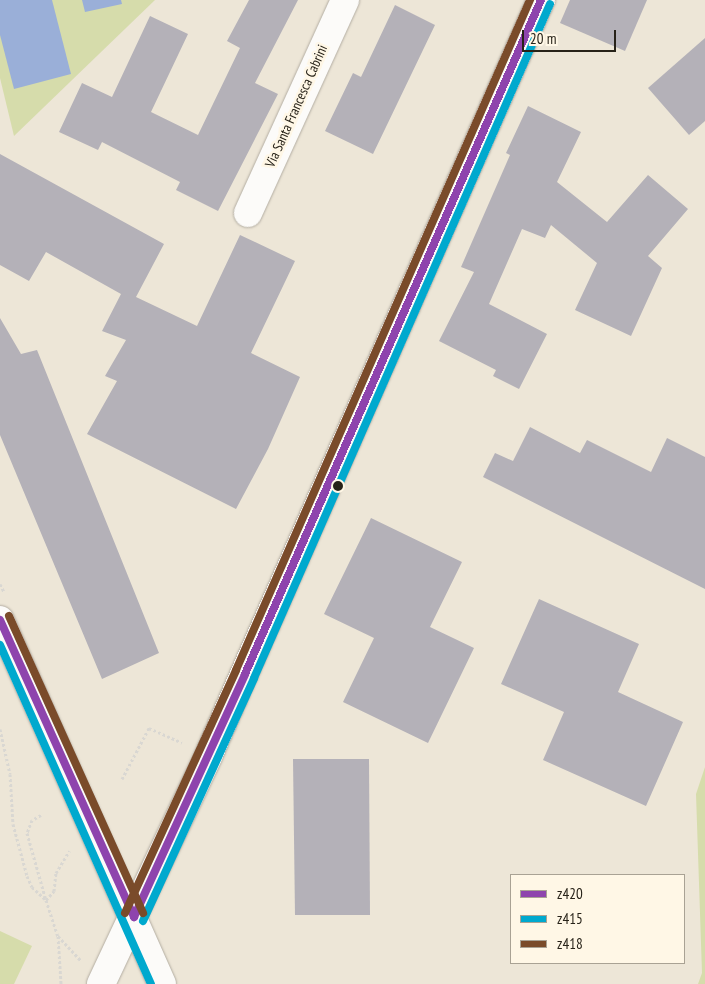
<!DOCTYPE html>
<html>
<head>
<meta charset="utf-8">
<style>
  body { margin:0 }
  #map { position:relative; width:705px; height:984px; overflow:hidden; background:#ede6d7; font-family:"PT Sans Narrow",sans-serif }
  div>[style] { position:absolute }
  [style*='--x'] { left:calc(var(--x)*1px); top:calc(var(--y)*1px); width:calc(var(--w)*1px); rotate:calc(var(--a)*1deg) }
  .green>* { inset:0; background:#d6dcab }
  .water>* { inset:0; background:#9aafd8 }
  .building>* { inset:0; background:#b4b1b8 }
  .path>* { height:3px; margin-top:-1.5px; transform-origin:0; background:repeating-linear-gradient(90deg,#d9d7d2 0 2.5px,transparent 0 5px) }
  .roads { filter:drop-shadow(0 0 1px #b3ada2) drop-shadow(0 0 1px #b3ada2) }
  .minor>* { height:28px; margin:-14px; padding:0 14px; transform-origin:14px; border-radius:14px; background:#fcfbf9 }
  .tertiary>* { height:28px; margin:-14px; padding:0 14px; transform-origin:14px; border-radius:14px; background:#fcfbf9 }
  .bus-1>* { height:8px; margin:-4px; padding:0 4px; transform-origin:4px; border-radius:4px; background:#8e44ad }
  .bus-2>* { height:8px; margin:-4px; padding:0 4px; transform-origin:4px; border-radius:4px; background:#00a9ce }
  .bus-3>* { height:8px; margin:-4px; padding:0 4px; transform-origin:4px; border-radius:4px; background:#7a4b2a }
  .dots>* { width:14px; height:14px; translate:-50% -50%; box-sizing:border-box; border:2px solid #fff7e6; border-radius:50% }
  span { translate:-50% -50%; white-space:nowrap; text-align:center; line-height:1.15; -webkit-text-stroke:5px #fff7e6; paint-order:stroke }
  .street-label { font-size:14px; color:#272218 }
  .legend { position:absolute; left:510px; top:874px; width:175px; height:90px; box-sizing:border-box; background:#fff7e6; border:1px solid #a9a294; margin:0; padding:6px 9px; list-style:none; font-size:15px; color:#272218 }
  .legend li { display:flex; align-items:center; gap:10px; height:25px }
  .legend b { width:25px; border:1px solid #a9a294 }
  .scale { position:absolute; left:522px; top:30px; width:94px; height:22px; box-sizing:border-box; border:2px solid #272218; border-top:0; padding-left:6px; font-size:15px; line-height:18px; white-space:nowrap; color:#272218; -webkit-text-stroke:4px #fff7e6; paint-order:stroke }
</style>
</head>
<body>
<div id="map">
  <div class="green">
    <div style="clip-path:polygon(0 0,155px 0,14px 136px,0 78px)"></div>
    <div style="clip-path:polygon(705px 767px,705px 984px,698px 984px,702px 973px,696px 794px)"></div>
    <div style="clip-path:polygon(0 931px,32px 946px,14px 984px,0 984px)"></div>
  </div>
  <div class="water">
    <div style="clip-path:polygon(0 0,52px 0,71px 74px,14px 89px,0 35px)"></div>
    <div style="clip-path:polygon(82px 0,121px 0,122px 4px,85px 12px)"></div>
  </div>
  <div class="building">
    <div style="clip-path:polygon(249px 0,298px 0,255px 83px,278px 94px,218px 211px,176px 190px,180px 182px,102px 142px,98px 150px,59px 132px,82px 83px,112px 97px,150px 16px,188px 34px,151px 112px,198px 135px,240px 48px,227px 41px)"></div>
    <div style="clip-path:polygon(570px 0,647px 0,625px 51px,560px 23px)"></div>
    <div style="clip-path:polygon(395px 5px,435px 25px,373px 154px,325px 131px,353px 73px,361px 77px)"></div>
    <div style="clip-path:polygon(705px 38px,705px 121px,689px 135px,648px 88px)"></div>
    <div style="clip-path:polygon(528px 106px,581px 132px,557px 182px,607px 222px,648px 175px,688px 209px,648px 256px,662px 268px,631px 336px,575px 310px,597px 263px,551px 225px,545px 238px,522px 229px,489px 304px,547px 334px,519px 389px,493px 376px,496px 370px,439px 341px,474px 272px,461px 267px,510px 155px,506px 153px)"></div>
    <div style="clip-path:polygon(0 154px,164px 244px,136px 297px,197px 326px,240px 235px,295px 261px,251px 353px,300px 377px,268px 449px,236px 509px,87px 434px,117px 381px,105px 376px,126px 340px,102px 331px,121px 294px,46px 252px,29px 281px,0 265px)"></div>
    <div style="clip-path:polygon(0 318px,21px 354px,37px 350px,159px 653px,102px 679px,0 435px)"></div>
    <div style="clip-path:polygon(530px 427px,580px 453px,587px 440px,651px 472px,667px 438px,705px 457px,705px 589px,483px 477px,495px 453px,513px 461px)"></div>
    <div style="clip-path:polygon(371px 518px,462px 562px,430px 627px,474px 648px,428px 743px,343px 702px,374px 638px,324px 614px)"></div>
    <div style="clip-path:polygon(539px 599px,639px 644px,618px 692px,683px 722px,646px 806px,543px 760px,564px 712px,501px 684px)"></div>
    <div style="clip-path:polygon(293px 759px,369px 759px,370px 915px,295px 915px)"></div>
  </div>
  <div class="path">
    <div style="--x:0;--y:584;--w:9;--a:63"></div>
    <div style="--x:0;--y:729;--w:46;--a:77.5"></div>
    <div style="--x:10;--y:774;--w:50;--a:86.6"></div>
    <div style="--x:13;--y:824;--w:54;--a:74.9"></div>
    <div style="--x:27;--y:876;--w:12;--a:66"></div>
    <div style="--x:32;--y:887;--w:19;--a:43"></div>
    <div style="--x:46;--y:900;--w:38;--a:72"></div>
    <div style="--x:58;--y:936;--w:33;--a:47"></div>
    <div style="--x:122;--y:779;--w:58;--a:-62.1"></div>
    <div style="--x:149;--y:728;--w:36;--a:24"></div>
    <div style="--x:41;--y:815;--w:10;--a:151"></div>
    <div style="--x:32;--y:820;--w:14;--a:111"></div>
    <div style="--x:27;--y:833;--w:70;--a:74.2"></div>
    <div style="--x:46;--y:900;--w:12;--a:-48"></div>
    <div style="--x:54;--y:891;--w:18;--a:-84"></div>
    <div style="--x:56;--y:873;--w:26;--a:-59"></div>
    <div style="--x:58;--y:936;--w:48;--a:86.4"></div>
  </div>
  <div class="roads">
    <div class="minor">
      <div style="--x:248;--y:213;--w:234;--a:-65.5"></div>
      <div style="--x:101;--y:984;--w:254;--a:-64.8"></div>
      <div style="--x:209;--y:754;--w:824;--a:-66.24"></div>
    </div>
    <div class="tertiary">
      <div style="--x:0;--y:620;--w:398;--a:66"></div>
    </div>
  </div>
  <div class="bus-1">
    <div style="--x:0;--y:620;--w:326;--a:65.7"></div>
    <div style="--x:134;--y:917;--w:267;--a:-65.4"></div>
    <div style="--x:245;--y:674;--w:736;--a:-66.29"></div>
  </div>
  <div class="bus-2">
    <div style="--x:0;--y:645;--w:371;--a:66"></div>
    <div style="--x:143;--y:921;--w:267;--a:-65.4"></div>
    <div style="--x:254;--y:678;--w:736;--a:-66.29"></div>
  </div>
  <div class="bus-3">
    <div style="--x:9;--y:616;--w:326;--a:65.7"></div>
    <div style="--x:125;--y:913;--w:267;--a:-65.4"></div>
    <div style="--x:236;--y:670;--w:732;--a:-66.31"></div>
  </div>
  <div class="dots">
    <div style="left:338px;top:486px;background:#272218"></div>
  </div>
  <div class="street-label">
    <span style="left:296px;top:106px;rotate:-66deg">Via Santa Francesca Cabrini</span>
  </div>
  <ul class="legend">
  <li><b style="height:6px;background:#8e44ad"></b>z420</li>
  <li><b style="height:6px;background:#00a9ce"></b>z415</li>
  <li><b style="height:6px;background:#7a4b2a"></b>z418</li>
  </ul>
  <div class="scale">20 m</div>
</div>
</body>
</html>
